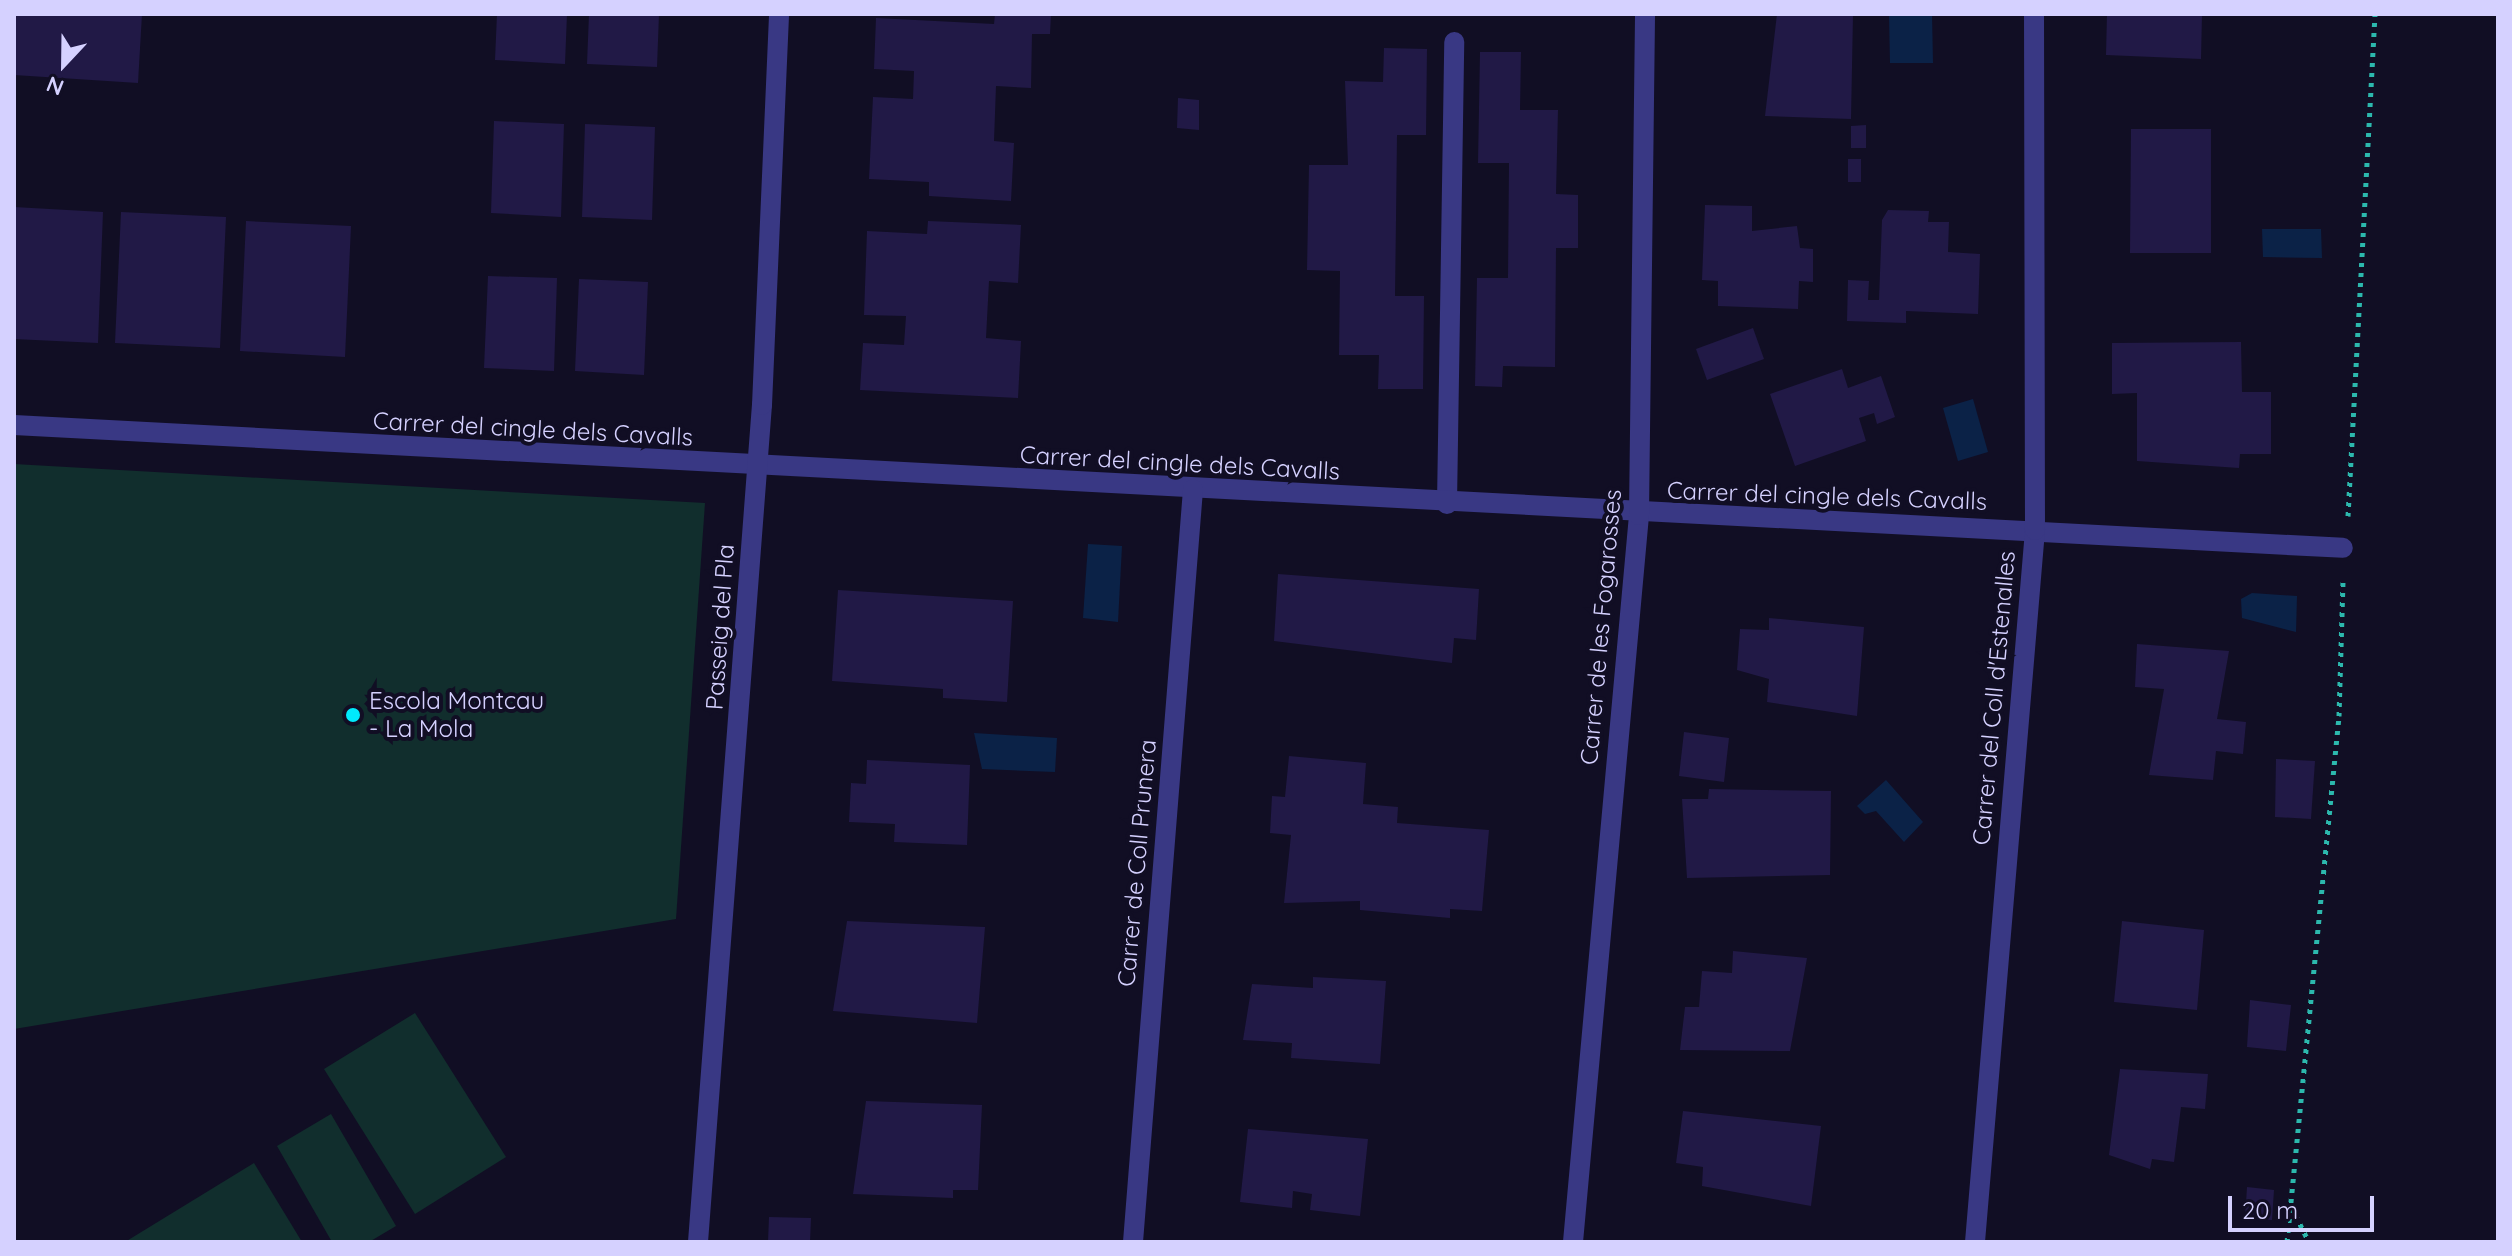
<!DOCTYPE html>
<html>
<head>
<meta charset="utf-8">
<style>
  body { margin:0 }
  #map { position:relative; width:2512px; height:1256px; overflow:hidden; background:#110e24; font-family:Quicksand,sans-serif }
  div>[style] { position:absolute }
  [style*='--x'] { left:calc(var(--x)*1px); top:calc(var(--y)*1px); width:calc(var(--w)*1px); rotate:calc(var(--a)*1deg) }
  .green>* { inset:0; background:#112e2d }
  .water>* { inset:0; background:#0b2247 }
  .building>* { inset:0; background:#211946 }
  .path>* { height:5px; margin-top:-2.5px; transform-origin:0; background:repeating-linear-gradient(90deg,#2cb8ad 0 4px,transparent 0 10px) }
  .service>* { height:20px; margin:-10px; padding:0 10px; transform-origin:10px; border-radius:10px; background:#393884 }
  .minor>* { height:20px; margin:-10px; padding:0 10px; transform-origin:10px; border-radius:10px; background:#393884 }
  .dots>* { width:22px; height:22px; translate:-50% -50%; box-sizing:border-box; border:4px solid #110e24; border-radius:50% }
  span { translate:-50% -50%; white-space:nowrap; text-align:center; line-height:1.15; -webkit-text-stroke:8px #110e24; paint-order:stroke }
  .street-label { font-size:24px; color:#d5d1ff }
  .poi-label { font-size:24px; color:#d5d1ff }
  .left { translate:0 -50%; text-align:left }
  .frame { position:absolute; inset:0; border:16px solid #d5d1ff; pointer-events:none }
  .north { position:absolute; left:24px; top:24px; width:80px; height:80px; -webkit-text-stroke:6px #110e24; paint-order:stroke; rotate:202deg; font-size:22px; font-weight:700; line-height:32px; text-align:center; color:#d5d1ff }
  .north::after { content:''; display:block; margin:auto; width:28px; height:36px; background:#d5d1ff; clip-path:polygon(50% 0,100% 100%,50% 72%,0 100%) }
  .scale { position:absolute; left:2228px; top:1196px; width:146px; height:36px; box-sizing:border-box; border:4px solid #d5d1ff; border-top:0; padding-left:10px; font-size:24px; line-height:28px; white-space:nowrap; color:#d5d1ff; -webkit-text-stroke:6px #110e24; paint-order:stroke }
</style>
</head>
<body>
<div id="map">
  <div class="green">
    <div style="clip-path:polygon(14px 464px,705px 503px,676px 919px,14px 1029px)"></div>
    <div style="clip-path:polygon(415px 1013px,506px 1157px,415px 1214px,324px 1069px)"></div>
    <div style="clip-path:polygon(331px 1114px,396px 1226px,369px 1242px,332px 1242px,277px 1146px)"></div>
    <div style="clip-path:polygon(254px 1163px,302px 1242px,125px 1242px)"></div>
  </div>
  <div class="water">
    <div style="clip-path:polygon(1889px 14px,1932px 14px,1933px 63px,1890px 63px)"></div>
    <div style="clip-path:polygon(2262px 229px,2321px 229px,2322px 258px,2263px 257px)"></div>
    <div style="clip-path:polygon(1973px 399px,1988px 452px,1958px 461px,1943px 408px)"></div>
    <div style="clip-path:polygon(1088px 544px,1122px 546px,1118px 622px,1083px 618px)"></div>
    <div style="clip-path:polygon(2252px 593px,2297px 596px,2296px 632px,2242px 618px,2241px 599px)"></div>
    <div style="clip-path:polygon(974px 733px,1057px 738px,1055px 772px,982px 769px)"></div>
    <div style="clip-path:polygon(1886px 780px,1923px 822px,1904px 842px,1876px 811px,1865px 814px,1857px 806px)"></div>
  </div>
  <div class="building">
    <div style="clip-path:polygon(14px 14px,142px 14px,138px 83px,14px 75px)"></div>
    <div style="clip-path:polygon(497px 14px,567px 14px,565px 64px,495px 60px)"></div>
    <div style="clip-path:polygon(589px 14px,659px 14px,657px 67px,587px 64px)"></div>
    <div style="clip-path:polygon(995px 14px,1051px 14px,1050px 34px,1032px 34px,1031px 88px,996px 86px,994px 141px,1014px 143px,1011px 201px,929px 196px,929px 182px,869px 179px,873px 97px,913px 99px,914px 71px,874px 69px,876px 18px,994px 24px)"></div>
    <div style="clip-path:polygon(1777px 14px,1853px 14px,1851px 119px,1765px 116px)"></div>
    <div style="clip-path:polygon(2107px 14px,2202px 14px,2201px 59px,2106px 55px)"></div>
    <div style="clip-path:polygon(1384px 48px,1427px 49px,1426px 135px,1397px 135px,1396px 219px,1395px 296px,1424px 296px,1423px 389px,1378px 389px,1379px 355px,1339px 355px,1340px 271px,1307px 270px,1309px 165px,1348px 165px,1345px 81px,1383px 82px)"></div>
    <div style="clip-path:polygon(1480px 52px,1521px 52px,1520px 110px,1558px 110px,1556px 194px,1578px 195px,1578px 248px,1556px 248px,1555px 367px,1503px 366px,1502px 387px,1475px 386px,1477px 278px,1508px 278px,1509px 163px,1478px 163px)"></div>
    <div style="clip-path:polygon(1178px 98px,1199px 100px,1199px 130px,1177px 128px)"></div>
    <div style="clip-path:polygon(494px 121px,564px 124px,561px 217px,491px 213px)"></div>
    <div style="clip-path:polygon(585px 124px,655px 127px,652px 220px,582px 217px)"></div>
    <div style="clip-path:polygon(1866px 125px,1866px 148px,1851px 148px,1851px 126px)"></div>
    <div style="clip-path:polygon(2131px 129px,2211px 129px,2211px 253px,2130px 253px)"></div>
    <div style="clip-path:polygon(1848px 159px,1861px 159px,1861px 182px,1848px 182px)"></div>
    <div style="clip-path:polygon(1705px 205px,1752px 206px,1752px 231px,1797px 226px,1800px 248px,1813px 249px,1813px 282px,1799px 281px,1798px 309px,1718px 306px,1718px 281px,1702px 280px)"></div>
    <div style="clip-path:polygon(14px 207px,103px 212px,98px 343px,14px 339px)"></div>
    <div style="clip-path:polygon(1888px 210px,1929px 211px,1928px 222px,1949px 222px,1948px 252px,1980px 254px,1978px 314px,1906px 311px,1906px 323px,1847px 321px,1848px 280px,1869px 281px,1868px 300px,1879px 300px,1882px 220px)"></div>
    <div style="clip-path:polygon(121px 212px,226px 217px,220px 348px,115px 343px)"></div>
    <div style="clip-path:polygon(246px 221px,351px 226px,345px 357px,240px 351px)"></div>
    <div style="clip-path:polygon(928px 221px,1021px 225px,1018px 283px,989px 281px,986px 338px,1021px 341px,1018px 398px,860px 390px,863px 343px,904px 345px,906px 316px,864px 315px,867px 231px,927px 234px)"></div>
    <div style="clip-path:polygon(488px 276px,557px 278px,554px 371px,484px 368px)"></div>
    <div style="clip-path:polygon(579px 279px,648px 282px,644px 375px,575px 371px)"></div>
    <div style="clip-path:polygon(1753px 328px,1764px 359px,1707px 380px,1696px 349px)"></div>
    <div style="clip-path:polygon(2241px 342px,2242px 392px,2271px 392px,2271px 454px,2240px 454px,2239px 468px,2137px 461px,2137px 393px,2112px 394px,2112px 343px)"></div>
    <div style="clip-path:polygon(1842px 369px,1848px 388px,1881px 376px,1895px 417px,1877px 424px,1874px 413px,1859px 418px,1866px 441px,1795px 466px,1770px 394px)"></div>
    <div style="clip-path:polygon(1278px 574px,1479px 589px,1476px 640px,1454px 638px,1452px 663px,1274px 641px)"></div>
    <div style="clip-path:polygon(838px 590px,1013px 601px,1007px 702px,943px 698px,943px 689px,832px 681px)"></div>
    <div style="clip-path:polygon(1769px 618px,1864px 627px,1857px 716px,1767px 702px,1769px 679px,1737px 670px,1740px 629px,1769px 630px)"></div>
    <div style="clip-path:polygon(2137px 644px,2229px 651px,2217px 719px,2246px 722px,2243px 754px,2216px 751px,2213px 780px,2149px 775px,2164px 689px,2135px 687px)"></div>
    <div style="clip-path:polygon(1684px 732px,1729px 738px,1724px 782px,1679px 776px)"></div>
    <div style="clip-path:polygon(1289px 756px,1366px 763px,1363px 804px,1398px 807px,1397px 823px,1489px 830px,1482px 911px,1450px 909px,1450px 918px,1360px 910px,1360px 901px,1284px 903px,1291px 835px,1270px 833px,1272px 796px,1285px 797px)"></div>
    <div style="clip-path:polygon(2276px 759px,2315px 761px,2311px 819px,2275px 817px)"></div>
    <div style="clip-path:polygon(867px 760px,970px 765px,967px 845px,894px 842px,895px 824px,849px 822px,851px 783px,866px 784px)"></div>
    <div style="clip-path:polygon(1709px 789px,1831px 791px,1830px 875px,1687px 878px,1682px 799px,1708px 799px)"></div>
    <div style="clip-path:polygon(847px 921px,985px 927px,977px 1023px,833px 1011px)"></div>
    <div style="clip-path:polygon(2122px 921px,2204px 930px,2197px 1010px,2114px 1002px)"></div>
    <div style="clip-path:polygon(1733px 951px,1807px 958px,1790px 1051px,1680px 1050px,1685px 1007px,1699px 1007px,1702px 971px,1732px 973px)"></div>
    <div style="clip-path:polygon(1313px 977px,1386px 981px,1380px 1064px,1291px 1058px,1292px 1043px,1243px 1040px,1252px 984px,1313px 988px)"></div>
    <div style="clip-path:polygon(2250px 1000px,2291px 1005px,2286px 1051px,2247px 1047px)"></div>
    <div style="clip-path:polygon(2120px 1069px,2208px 1074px,2205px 1109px,2181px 1107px,2174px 1162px,2152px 1159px,2150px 1169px,2109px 1155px)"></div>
    <div style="clip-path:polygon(866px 1101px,982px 1105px,978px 1190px,953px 1190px,953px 1198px,853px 1194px)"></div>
    <div style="clip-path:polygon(1683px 1111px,1821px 1126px,1811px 1206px,1702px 1186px,1703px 1167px,1676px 1163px)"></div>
    <div style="clip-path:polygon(1248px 1129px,1368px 1139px,1360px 1216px,1310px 1210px,1312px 1194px,1293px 1191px,1292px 1208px,1240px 1202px)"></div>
    <div style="clip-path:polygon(2247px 1187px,2274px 1190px,2272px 1220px,2245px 1218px)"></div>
    <div style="clip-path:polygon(769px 1217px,811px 1218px,810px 1242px,768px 1242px)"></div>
  </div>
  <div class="path">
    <div style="--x:2348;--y:516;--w:503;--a:-86.92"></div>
    <div style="--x:2291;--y:1206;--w:40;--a:63.4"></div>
    <div style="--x:2287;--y:1242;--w:529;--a:-84.35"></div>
    <div style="--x:2339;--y:716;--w:134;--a:-88.3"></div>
  </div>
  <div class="service">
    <div style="--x:1447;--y:504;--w:462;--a:-89.1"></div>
  </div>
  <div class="minor">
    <div style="--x:14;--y:425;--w:2332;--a:3.02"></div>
    <div style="--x:698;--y:1242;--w:839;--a:-85.63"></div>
    <div style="--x:762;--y:405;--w:391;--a:-87.5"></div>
    <div style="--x:1133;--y:1242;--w:755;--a:-85.44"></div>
    <div style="--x:1573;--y:1242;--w:730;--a:-84.81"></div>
    <div style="--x:1639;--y:515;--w:501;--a:-89.31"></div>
    <div style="--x:1975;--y:1242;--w:715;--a:-85.18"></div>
    <div style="--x:2035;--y:530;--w:516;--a:-90.11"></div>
  </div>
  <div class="dots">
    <div style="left:353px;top:715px;background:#00e9fc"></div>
  </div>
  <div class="street-label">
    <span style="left:533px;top:429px;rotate:3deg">Carrer del cingle dels Cavalls</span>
    <span style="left:1180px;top:463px;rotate:3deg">Carrer del cingle dels Cavalls</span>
    <span style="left:1827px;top:496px;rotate:2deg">Carrer del cingle dels Cavalls</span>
    <span style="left:720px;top:627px;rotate:-86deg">Passeig del Pla</span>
    <span style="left:1601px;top:627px;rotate:-85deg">Carrer de les Fogarosses</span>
    <span style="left:1994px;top:698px;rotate:-85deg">Carrer del Coll d'Estenalles</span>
    <span style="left:1137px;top:863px;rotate:-85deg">Carrer de Coll Prunera</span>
  </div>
  <div class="poi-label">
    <span class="left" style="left:369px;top:715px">Escola Montcau<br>- La Mola</span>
  </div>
  <div class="frame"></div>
  <div class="north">N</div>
  <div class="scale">20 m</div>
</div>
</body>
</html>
